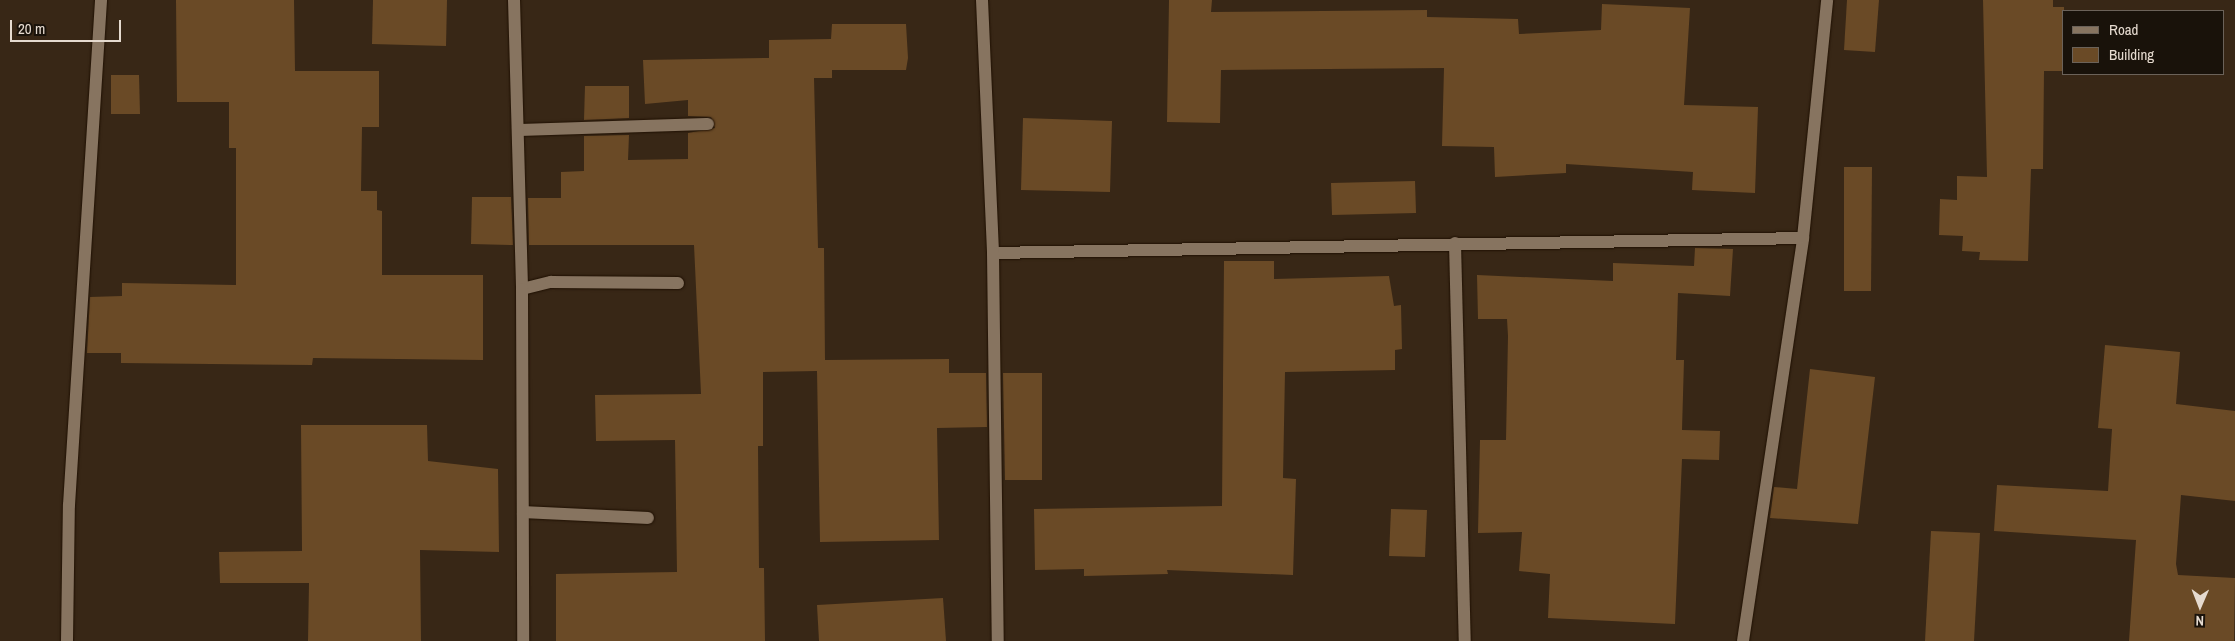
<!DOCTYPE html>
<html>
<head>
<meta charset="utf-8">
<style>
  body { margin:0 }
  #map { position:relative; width:2235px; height:641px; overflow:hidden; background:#382716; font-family:"Archivo Narrow",sans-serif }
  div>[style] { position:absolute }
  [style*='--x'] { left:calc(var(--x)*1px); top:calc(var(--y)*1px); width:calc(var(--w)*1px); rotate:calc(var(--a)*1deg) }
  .building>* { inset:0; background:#6a4a26 }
  .roads { filter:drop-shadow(0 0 1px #1f1002) drop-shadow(0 0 1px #1f1002) }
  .service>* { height:12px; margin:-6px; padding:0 6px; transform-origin:6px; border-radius:6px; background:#877460 }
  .minor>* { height:12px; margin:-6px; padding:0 6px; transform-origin:6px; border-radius:6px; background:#877460 }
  span { translate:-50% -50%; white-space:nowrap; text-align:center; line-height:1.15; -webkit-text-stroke:4px #19120a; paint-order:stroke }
  .legend { position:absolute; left:2062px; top:10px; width:162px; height:65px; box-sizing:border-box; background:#19120a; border:1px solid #6b6259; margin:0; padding:6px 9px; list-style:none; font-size:15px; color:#e5dacf }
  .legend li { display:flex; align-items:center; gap:10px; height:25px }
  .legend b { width:25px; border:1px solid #6b6259 }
  .north { position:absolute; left:2175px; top:581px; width:50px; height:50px; -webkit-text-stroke:4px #19120a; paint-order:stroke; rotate:181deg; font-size:14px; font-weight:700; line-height:20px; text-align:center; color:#e5dacf }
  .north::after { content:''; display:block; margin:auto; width:18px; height:22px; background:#e5dacf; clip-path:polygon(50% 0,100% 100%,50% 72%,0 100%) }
  .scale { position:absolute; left:10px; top:20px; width:111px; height:22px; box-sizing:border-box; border:2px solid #e5dacf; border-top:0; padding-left:6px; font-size:15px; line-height:18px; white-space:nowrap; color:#e5dacf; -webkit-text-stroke:4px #19120a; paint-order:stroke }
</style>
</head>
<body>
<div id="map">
  <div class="building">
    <div style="clip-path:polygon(176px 0,294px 0,295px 71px,379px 71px,379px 127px,362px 127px,361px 191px,377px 191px,377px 210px,382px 211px,382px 275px,483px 275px,483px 360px,313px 358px,312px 365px,121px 363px,121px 353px,87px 353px,90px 297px,122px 296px,122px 283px,236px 285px,236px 148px,229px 148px,229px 102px,177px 102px)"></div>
    <div style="clip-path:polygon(373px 0,447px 0,446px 46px,372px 44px)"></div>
    <div style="clip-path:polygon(1169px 0,1212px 0,1211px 12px,1427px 10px,1427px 17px,1518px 19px,1519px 34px,1601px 30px,1602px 4px,1690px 8px,1684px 105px,1758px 107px,1755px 193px,1692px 190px,1693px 172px,1566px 164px,1566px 173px,1495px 177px,1494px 147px,1442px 146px,1444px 68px,1221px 70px,1220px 123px,1167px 122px)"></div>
    <div style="clip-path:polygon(1847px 0,1879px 0,1875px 52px,1844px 50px)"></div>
    <div style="clip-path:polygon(1983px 0,2053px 0,2053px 7px,2064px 7px,2064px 71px,2044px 71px,2043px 169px,2031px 169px,2028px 261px,1979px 260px,1980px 252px,1962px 251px,1963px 236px,1939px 235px,1940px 199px,1957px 200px,1957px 176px,1987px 177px)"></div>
    <div style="clip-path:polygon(832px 24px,906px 24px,908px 58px,906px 70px,832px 70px,832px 78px,814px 78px,818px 248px,824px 248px,825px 360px,949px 359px,949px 373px,986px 373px,987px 427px,937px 428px,939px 540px,820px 542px,817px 371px,763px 372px,763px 446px,758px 446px,759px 568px,764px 568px,765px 641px,556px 641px,556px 574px,677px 572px,675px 440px,596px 441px,595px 395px,701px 394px,694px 245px,529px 245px,528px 198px,561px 198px,561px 172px,584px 171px,584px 136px,629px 135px,628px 160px,688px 159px,688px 133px,715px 128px,711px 117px,688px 116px,688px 100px,645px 104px,643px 60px,769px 58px,769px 40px,831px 39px)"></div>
    <div style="clip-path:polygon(111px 75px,139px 75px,140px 114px,111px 114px)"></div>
    <div style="clip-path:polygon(585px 86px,629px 86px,629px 118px,584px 120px)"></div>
    <div style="clip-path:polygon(1023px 118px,1112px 121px,1110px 192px,1021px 190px)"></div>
    <div style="clip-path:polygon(1844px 167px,1872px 167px,1871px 291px,1844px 291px)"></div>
    <div style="clip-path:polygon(1415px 181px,1416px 213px,1332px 215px,1331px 183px)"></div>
    <div style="clip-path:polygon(472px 197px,511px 197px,513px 245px,471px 244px)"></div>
    <div style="clip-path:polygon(1695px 248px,1733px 249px,1730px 296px,1678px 293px,1676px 360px,1684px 360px,1682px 430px,1720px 431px,1719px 460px,1682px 459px,1675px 624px,1548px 618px,1550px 574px,1519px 571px,1522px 532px,1478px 533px,1480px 440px,1506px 440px,1508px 336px,1507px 319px,1478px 319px,1477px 275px,1613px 281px,1613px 263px,1694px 266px)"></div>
    <div style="clip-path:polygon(1224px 261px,1274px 261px,1274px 279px,1389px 276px,1394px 306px,1401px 305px,1402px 349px,1395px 350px,1395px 370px,1285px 372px,1283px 478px,1296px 479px,1293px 575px,1167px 570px,1168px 574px,1084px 576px,1084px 569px,1035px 570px,1034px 509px,1222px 506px)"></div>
    <div style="clip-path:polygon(2105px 345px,2180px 352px,2176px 404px,2235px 411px,2235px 501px,2181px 495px,2176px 564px,2178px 575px,2235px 578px,2234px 641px,2129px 641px,2136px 540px,1994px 531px,1997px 485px,2108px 491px,2112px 429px,2098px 428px)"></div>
    <div style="clip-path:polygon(1810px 369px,1875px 377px,1858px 524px,1770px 518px,1774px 487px,1797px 489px)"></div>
    <div style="clip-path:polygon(1003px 373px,1042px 373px,1042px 480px,1005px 480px)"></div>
    <div style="clip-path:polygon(301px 425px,427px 425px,428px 461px,498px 469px,499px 552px,420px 550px,421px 641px,308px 641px,309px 583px,220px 583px,219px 552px,302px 551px)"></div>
    <div style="clip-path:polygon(1391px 509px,1427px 510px,1425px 557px,1389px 556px)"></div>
    <div style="clip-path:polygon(1931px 531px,1980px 533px,1974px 641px,1925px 641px)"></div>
    <div style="clip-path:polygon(943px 598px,946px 641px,819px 641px,817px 605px)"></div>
  </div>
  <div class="roads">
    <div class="service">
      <div style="--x:518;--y:130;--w:190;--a:-1.8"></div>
      <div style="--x:993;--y:253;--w:810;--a:-1.06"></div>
      <div style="--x:522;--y:289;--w:30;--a:-14"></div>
      <div style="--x:551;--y:282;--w:127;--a:0.5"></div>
      <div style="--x:523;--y:512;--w:125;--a:2.7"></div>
    </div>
    <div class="minor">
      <div style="--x:514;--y:0;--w:289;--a:88.4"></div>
      <div style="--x:522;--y:289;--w:352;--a:89.8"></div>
      <div style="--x:982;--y:0;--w:253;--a:87.5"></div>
      <div style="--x:993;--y:253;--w:388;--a:89.3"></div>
      <div style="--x:1455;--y:243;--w:398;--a:88.6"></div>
      <div style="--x:67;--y:641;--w:136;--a:-89.2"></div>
      <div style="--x:69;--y:505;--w:506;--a:-86.37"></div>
      <div style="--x:1743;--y:641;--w:407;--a:-81.5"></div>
      <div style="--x:1803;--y:238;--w:239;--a:-84.2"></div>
    </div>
  </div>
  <ul class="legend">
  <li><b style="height:6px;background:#877460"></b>Road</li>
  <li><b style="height:14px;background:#6a4a26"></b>Building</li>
  </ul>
  <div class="north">N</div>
  <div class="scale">20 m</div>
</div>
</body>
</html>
